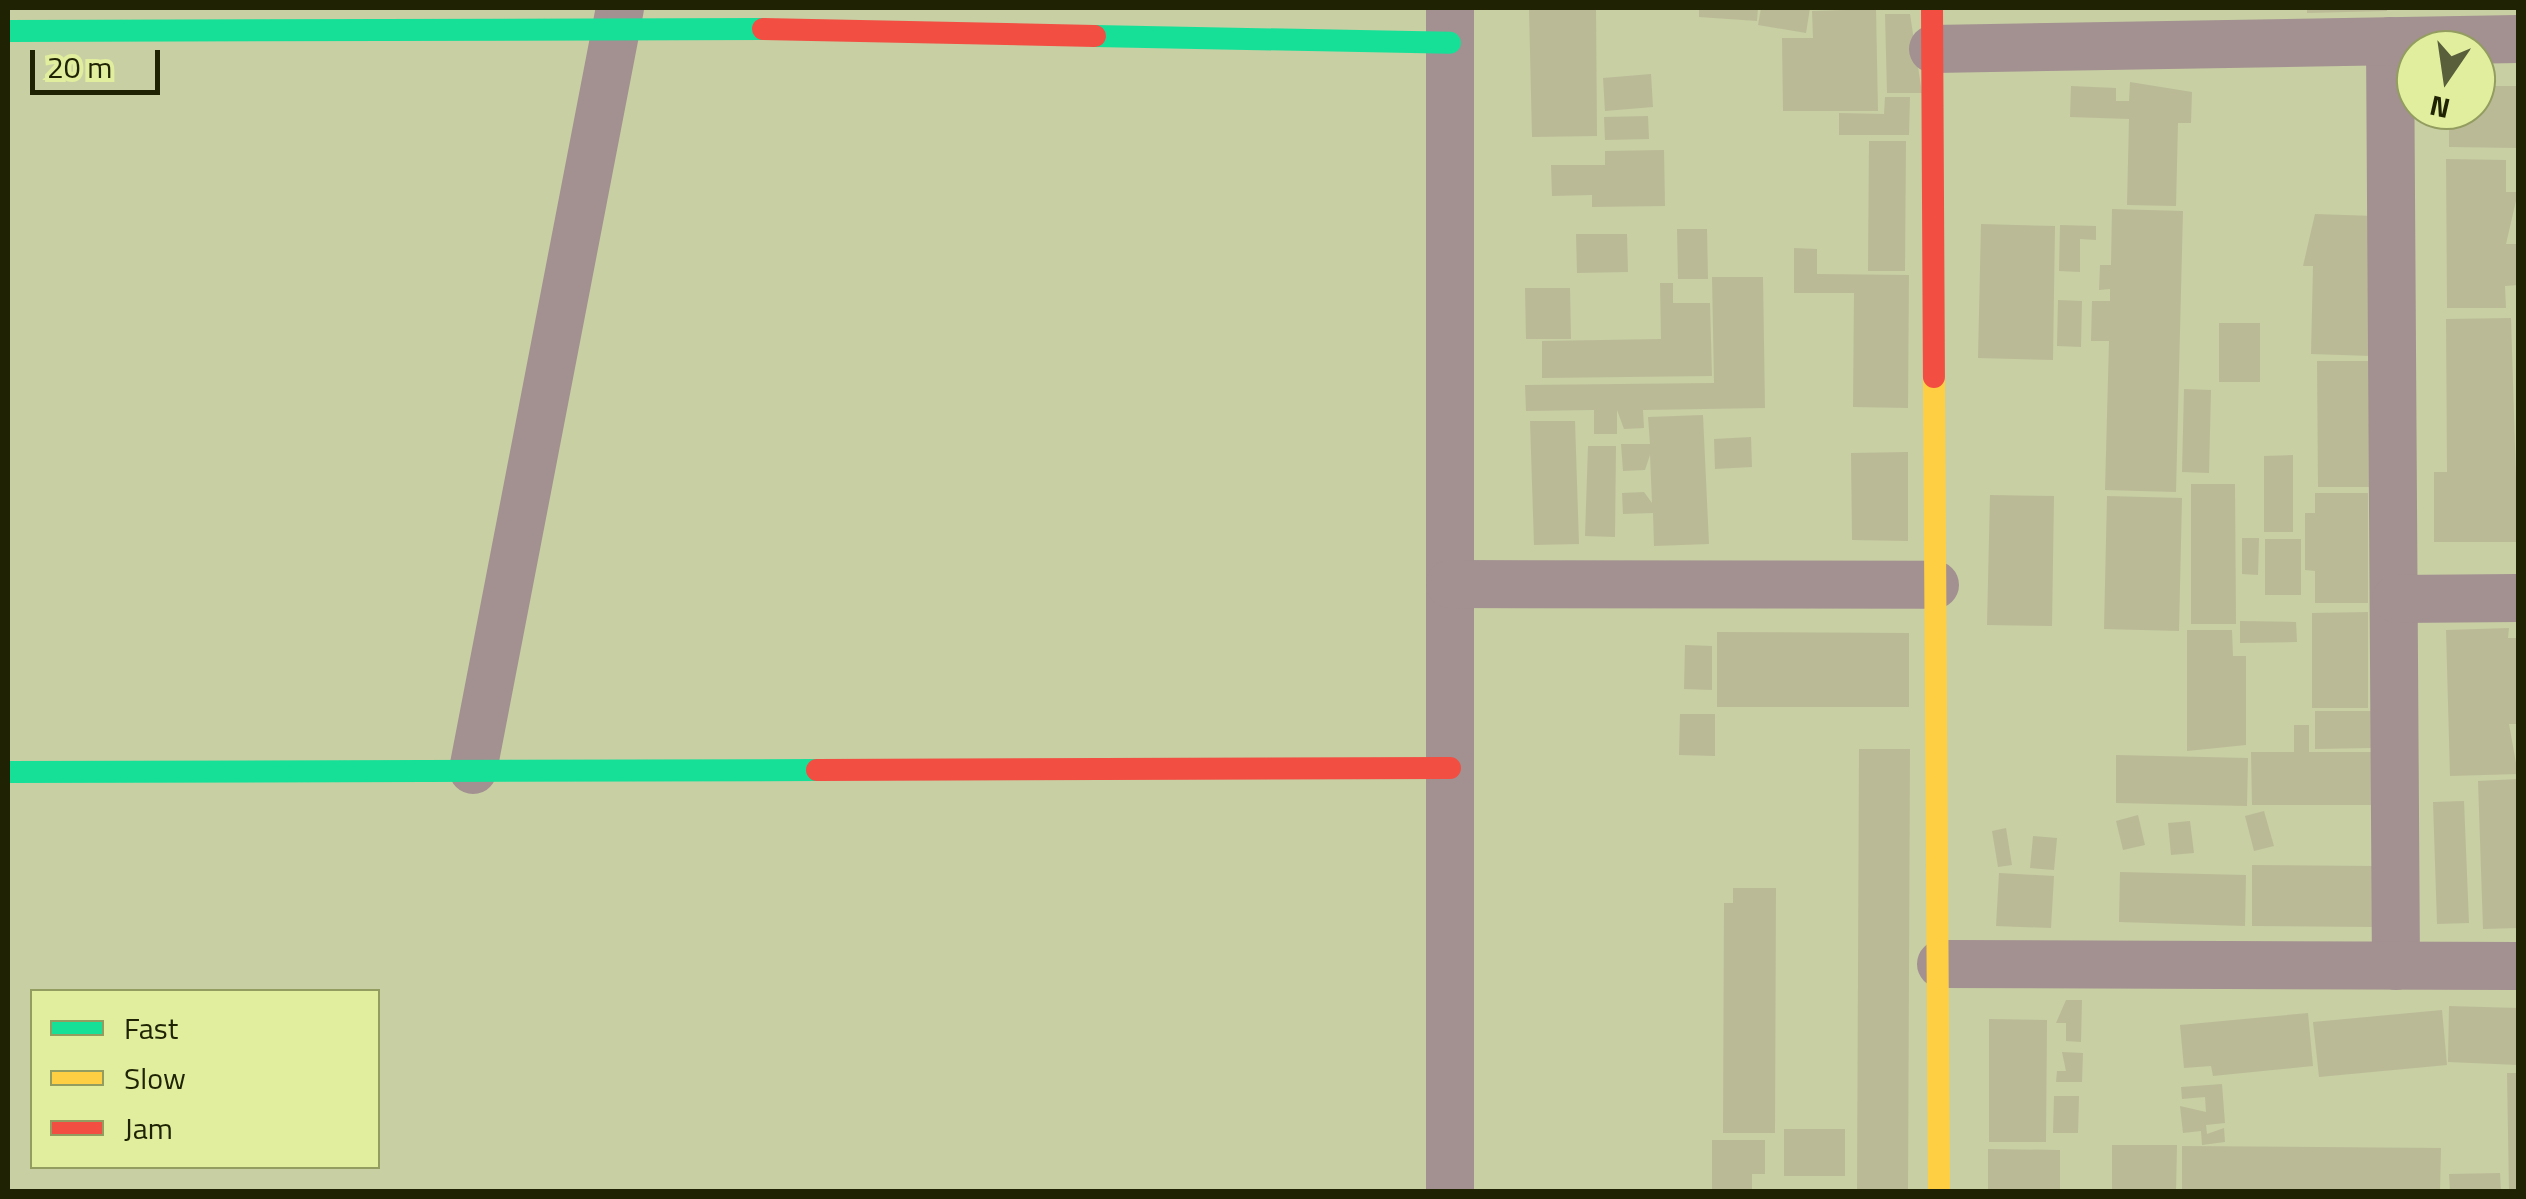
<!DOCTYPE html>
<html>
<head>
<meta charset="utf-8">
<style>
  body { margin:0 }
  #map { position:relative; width:2526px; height:1199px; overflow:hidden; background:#c7cfa3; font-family:"Titillium Web",sans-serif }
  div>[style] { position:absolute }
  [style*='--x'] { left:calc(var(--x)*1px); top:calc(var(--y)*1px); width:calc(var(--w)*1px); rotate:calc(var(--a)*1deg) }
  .building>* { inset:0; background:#bbba97 }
  .street>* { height:48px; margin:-24px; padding:0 24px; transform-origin:24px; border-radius:24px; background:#a39091 }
  .fast>* { height:22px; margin:-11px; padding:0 11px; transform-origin:11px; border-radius:11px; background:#16e098 }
  .slow>* { height:22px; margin:-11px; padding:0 11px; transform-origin:11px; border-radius:11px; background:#ffcf43 }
  .jam>* { height:22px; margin:-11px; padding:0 11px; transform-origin:11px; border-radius:11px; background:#f24e42 }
  span { translate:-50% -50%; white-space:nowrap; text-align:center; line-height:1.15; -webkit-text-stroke:9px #e0ee9e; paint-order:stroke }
  .frame { position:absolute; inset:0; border:10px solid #1f2303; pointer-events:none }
  .legend { position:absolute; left:30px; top:989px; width:350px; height:180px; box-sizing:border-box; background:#e0ee9e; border:2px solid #939d60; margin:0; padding:12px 18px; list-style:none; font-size:30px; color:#1f2303 }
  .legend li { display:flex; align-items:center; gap:20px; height:50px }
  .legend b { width:50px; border:2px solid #939d60 }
  .north { position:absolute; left:2396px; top:30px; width:100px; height:100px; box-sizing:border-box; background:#e0ee9e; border:2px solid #939d60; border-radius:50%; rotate:193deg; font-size:28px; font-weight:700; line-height:40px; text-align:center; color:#1f2303 }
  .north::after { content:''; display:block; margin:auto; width:35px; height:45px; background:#5a5f3b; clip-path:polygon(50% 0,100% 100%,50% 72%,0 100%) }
  .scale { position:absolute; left:30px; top:50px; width:130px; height:45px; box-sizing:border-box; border:5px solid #1f2303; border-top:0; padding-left:12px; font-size:30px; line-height:35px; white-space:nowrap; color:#1f2303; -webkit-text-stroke:8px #e0ee9e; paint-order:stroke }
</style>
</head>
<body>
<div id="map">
  <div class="building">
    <div style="clip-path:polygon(1699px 8px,1758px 8px,1757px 21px,1699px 17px)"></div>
    <div style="clip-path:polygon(1761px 8px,1810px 8px,1806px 33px,1758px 25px)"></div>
    <div style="clip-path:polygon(2307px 8px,2387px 8px,2387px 11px,2307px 13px)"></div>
    <div style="clip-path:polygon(1529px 9px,1596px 9px,1597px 136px,1532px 137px)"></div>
    <div style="clip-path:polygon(1876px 9px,1878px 111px,1783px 111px,1782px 38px,1813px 38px,1812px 11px)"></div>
    <div style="clip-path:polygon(1885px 14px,1910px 14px,1922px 93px,1887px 93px)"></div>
    <div style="clip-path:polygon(1651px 74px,1653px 107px,1605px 111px,1603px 78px)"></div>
    <div style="clip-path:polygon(2130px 82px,2192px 92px,2191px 123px,2178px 123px,2176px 206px,2127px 205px,2129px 119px,2070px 117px,2071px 86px,2116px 88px,2116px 101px,2129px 101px)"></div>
    <div style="clip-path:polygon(2476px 86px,2518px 86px,2518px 148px,2449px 147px,2449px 110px,2476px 110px)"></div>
    <div style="clip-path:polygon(1885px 97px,1910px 97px,1909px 135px,1839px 135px,1839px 113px,1884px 114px)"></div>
    <div style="clip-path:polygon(1648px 116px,1649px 139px,1605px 140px,1604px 117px)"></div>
    <div style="clip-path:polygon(1869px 141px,1906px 141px,1905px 271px,1868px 271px)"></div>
    <div style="clip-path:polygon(1664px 150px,1665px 206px,1592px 207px,1592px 195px,1552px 196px,1551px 165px,1605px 165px,1605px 151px)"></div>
    <div style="clip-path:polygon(2446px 159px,2506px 160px,2506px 192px,2518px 192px,2506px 244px,2518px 244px,2518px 285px,2505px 286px,2506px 308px,2447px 308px)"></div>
    <div style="clip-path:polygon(2112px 209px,2183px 211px,2176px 492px,2105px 490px,2109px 341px,2091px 341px,2092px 301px,2110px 301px,2110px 289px,2099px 290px,2100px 265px,2111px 265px)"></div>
    <div style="clip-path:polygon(2315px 214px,2374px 216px,2372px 356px,2311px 354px,2313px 266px,2303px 266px)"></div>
    <div style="clip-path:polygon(1981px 224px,2055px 226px,2053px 360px,1978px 358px)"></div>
    <div style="clip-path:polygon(2060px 225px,2096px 226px,2096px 240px,2080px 239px,2080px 272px,2059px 271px)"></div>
    <div style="clip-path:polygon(1677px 229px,1707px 229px,1708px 279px,1678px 279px)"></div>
    <div style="clip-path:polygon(1576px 234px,1627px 234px,1628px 272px,1577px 273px)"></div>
    <div style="clip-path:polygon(1794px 248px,1817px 249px,1817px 274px,1909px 275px,1908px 408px,1853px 407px,1854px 293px,1794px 293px)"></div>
    <div style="clip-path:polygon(1712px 277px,1763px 277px,1765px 408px,1643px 410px,1644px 428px,1624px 429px,1617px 410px,1617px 434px,1594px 434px,1594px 410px,1526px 411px,1525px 385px,1714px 383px)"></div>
    <div style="clip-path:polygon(1660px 283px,1673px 283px,1673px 303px,1710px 303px,1712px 376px,1542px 378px,1542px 341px,1661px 339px)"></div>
    <div style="clip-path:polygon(1525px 288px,1570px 288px,1571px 339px,1526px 339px)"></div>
    <div style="clip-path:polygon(2058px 300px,2082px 301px,2081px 347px,2057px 346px)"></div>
    <div style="clip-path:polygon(2511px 318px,2518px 542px,2434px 542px,2434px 472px,2447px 472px,2446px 319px)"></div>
    <div style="clip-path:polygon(2219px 323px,2260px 323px,2260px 382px,2219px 382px)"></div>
    <div style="clip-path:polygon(2317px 361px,2374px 361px,2374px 487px,2318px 487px)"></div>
    <div style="clip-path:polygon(2184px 389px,2211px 390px,2209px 473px,2182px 472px)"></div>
    <div style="clip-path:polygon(1703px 415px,1709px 544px,1654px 546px,1653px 513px,1623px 514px,1622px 493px,1644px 492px,1652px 503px,1650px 455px,1645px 470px,1623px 471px,1621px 444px,1650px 444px,1648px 417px)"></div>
    <div style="clip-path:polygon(1530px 421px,1575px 421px,1579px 544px,1534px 545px)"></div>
    <div style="clip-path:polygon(1751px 437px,1752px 467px,1715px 469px,1714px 439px)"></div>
    <div style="clip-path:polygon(1588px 446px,1616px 446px,1615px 537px,1585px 536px)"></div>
    <div style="clip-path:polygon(1908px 452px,1908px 541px,1852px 540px,1851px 453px)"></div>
    <div style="clip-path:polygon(2293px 455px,2293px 532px,2264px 532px,2264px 456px)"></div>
    <div style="clip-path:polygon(2191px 484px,2235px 484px,2236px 624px,2191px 624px)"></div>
    <div style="clip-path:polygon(2315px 493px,2368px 493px,2368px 603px,2315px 603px,2315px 571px,2305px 570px,2305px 513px,2315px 513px)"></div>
    <div style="clip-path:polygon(1990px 495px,2054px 496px,2052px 626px,1987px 625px)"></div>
    <div style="clip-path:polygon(2107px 496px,2182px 498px,2179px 631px,2104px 629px)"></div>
    <div style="clip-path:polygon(2242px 538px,2259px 538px,2258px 575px,2242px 574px)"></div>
    <div style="clip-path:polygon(2265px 539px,2301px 539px,2301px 595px,2265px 595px)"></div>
    <div style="clip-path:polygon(2368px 612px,2368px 708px,2312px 708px,2312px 613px)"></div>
    <div style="clip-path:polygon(2240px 621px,2296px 622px,2297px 642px,2240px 643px)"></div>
    <div style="clip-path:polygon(2509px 628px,2508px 638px,2518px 638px,2518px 724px,2509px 724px,2518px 774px,2450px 776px,2446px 630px)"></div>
    <div style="clip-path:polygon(2187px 630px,2232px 630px,2233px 656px,2246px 656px,2246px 745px,2187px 751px)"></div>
    <div style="clip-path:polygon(1717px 632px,1909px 633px,1909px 707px,1717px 707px)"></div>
    <div style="clip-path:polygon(1685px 645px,1712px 646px,1712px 690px,1684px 689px)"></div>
    <div style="clip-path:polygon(2315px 711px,2372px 711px,2372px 748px,2315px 749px)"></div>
    <div style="clip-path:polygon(1680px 714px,1715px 714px,1715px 756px,1679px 755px)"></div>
    <div style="clip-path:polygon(2294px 725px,2309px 725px,2309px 752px,2372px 752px,2373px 805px,2252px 805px,2251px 752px,2294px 752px)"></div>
    <div style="clip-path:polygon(1859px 749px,1910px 749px,1908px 1192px,1857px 1192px)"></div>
    <div style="clip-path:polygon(2116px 755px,2248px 758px,2247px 806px,2116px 803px)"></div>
    <div style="clip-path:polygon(2518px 779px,2518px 928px,2483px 929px,2478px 781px)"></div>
    <div style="clip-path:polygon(2464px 801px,2469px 923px,2437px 924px,2433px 802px)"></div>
    <div style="clip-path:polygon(2264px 811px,2274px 846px,2254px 851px,2245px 816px)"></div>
    <div style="clip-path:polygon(2138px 815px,2145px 845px,2123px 850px,2116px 821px)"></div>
    <div style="clip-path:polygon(2190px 821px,2194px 853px,2171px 855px,2168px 823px)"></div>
    <div style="clip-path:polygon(2006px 828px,2012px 865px,1998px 867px,1992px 831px)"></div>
    <div style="clip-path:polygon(2033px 836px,2057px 838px,2054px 870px,2030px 868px)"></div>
    <div style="clip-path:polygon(2252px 865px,2373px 866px,2373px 927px,2252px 926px)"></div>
    <div style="clip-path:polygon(2120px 872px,2246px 875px,2245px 926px,2119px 922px)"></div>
    <div style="clip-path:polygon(1999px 873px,2054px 876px,2051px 928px,1996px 926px)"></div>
    <div style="clip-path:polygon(1733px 888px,1776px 888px,1775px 1133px,1723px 1133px,1724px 903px,1733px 903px)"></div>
    <div style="clip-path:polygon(2066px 1000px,2082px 1000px,2081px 1042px,2066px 1041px,2066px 1023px,2056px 1023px)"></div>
    <div style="clip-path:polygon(2449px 1006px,2518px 1008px,2518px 1065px,2448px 1062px)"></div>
    <div style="clip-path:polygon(2442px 1010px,2447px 1065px,2319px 1077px,2313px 1022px)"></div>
    <div style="clip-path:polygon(2308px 1013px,2313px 1066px,2213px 1076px,2211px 1066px,2184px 1068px,2180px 1025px)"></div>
    <div style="clip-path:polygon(1989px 1019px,2047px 1020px,2046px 1142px,1989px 1142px)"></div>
    <div style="clip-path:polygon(2062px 1052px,2083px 1053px,2082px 1082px,2056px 1082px,2057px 1071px,2066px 1071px)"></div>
    <div style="clip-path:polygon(2507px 1073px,2518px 1073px,2518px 1192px,2509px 1192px)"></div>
    <div style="clip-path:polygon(2222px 1084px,2225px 1123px,2206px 1125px,2207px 1134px,2224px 1128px,2225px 1142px,2202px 1145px,2201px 1131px,2183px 1133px,2180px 1106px,2206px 1112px,2205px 1097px,2182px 1099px,2181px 1087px)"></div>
    <div style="clip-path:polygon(2054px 1096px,2079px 1096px,2078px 1133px,2053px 1133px)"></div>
    <div style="clip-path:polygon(1784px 1129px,1845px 1129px,1845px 1176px,1784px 1176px)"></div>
    <div style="clip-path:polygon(1712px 1140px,1765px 1140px,1765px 1174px,1752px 1174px,1752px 1192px,1712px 1192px)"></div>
    <div style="clip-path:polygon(2112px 1145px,2177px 1145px,2176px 1192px,2112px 1192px)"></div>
    <div style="clip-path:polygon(2182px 1146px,2441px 1148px,2440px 1192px,2182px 1192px)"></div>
    <div style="clip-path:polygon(1988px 1149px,2060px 1150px,2060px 1192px,1988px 1192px)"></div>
    <div style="clip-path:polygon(2500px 1173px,2501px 1192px,2450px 1192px,2449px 1174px)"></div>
  </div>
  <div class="street">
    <div style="--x:1450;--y:8;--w:1184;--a:90"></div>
    <div style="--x:2390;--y:41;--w:925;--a:89.63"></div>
    <div style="--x:1933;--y:49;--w:585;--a:-0.98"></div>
    <div style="--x:1450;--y:584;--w:485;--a:0.1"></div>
    <div style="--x:2396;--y:599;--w:122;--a:-0.5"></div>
    <div style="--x:473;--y:770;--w:776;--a:-79.08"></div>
    <div style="--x:1941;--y:964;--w:577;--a:0.2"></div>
  </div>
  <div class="fast">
    <div style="--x:8;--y:31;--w:755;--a:-0.15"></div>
    <div style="--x:1095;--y:36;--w:355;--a:1.1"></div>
    <div style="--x:8;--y:772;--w:809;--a:-0.14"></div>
  </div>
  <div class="slow">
    <div style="--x:1934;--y:377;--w:815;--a:89.65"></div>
  </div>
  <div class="jam">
    <div style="--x:1932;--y:8;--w:369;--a:89.7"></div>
    <div style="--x:763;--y:29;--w:332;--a:1.2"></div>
    <div style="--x:817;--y:770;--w:633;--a:-0.18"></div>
  </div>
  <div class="frame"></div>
  <ul class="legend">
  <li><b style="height:12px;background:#16e098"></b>Fast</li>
  <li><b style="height:12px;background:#ffcf43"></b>Slow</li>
  <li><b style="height:12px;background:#f24e42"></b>Jam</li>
  </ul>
  <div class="north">N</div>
  <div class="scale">20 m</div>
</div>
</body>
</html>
